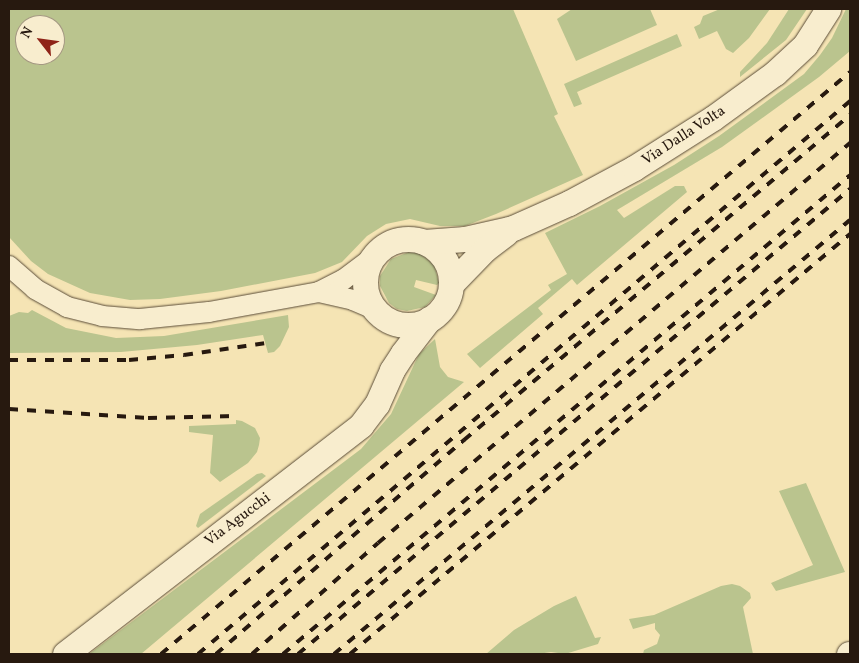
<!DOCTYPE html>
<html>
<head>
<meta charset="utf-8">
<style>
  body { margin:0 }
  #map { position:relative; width:859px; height:663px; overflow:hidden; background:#f5e4b4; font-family:Vollkorn,serif }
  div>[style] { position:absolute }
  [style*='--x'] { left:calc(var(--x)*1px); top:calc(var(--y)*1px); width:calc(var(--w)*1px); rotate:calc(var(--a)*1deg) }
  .green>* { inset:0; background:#bac48e }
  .roads { filter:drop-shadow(0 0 1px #5a4c38) drop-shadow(0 0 1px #5a4c38) }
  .minor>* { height:20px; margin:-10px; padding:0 10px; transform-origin:10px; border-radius:10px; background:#f8edce }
  .tertiary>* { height:25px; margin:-12.5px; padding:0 12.5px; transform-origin:12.5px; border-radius:12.5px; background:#f8edce }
  .tertiary>.ring { margin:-12.5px; padding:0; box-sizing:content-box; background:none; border:25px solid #f8edce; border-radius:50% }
  .rail>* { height:4px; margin-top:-2px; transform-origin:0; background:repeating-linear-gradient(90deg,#27190f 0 9px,transparent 0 18px) }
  span { translate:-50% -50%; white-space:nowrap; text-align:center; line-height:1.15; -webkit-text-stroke:4px #f8edce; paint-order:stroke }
  .street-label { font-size:15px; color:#27190f }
  .frame { position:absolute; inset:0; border:10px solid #27190f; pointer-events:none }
  .north { position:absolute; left:15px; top:15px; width:50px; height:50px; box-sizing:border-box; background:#f8edce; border:1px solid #a49882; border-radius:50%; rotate:300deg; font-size:14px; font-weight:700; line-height:20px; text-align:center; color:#27190f }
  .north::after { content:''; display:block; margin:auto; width:18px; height:22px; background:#8f2418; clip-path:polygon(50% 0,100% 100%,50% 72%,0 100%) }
</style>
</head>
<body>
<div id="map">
  <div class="green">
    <div style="clip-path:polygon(evenodd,9px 9px,513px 9px,558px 114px,554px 116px,583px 175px,496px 214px,465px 226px,440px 226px,410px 219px,386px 224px,367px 236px,342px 262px,315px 273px,221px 291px,160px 299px,130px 300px,90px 293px,48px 274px,31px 261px,9px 237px,9px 9px,25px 25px,55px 25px,55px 55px,25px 55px,25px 25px)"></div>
    <div style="clip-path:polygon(572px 9px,650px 9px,657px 25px,576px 61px,557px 19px)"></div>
    <div style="clip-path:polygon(720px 9px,770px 9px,749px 38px,733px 53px,726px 49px,717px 31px,699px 39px,694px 27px,700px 24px,703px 16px)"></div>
    <div style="clip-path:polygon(789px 9px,807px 9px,786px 40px,740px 77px,740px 72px,767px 43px)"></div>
    <div style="clip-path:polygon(846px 9px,850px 9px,850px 51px,819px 77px,722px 147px,617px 210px,624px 218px,675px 186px,684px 186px,687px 192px,577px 285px,572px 279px,538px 308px,543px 314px,480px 368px,467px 354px,551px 290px,548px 285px,567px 274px,545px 233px,600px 206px,674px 165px,719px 136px,767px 101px,804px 74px,820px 55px,832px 38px)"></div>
    <div style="clip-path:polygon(677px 34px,682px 46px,577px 92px,582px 104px,574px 107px,564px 84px)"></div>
    <div style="clip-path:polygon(409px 252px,419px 253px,434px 264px,439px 283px,437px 285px,416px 280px,414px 287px,436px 295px,425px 307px,407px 311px,397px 309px,389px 303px,380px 286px,380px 276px,391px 259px)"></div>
    <div style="clip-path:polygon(32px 310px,66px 328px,116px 338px,164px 336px,288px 315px,289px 327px,280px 346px,274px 352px,268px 353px,263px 335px,197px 345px,121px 352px,9px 353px,9px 316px,19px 312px,28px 313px)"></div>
    <div style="clip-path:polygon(435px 339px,440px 367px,448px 377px,464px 382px,141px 654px,89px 654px,361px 449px,391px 414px,419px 354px)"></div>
    <div style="clip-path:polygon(236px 420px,242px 421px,255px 428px,260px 438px,259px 445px,257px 452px,248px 463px,220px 482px,210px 473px,213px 435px,189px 432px,189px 426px,236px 424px)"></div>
    <div style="clip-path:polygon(262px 473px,266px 476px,198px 528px,196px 526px,200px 514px,257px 474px)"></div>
    <div style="clip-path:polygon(806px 483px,845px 572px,776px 591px,771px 583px,813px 565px,779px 491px)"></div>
    <div style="clip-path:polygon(732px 584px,740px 586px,750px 593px,751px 598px,743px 607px,753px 654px,643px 654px,644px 650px,657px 644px,660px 635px,655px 629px,655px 623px,633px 629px,629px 619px,654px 615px,721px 586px)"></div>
    <div style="clip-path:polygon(576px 596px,595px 638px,601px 637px,598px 644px,565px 654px,551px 652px,538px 654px,486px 654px,514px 630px,554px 606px)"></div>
  </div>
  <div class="roads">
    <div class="minor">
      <div style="--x:9;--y:266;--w:35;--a:41"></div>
      <div style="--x:35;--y:289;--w:37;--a:29"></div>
      <div style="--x:67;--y:307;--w:36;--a:14"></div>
      <div style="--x:102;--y:316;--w:38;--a:5"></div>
      <div style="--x:140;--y:319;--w:69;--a:-5.8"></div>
      <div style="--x:209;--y:312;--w:112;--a:-10.3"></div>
      <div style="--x:319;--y:292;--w:27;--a:-27"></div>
      <div style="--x:343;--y:280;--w:35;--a:-37"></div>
      <div style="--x:319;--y:292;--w:35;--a:13"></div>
      <div style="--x:353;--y:300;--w:23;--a:23"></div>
    </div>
    <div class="tertiary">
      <div class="ring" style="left:365px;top:239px;width:61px;height:61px"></div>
      <div style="--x:424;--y:242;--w:41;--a:-4.2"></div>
      <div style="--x:465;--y:239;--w:49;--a:-12.9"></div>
      <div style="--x:513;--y:228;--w:61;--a:-24.1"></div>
      <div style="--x:569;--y:203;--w:74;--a:-28.3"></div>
      <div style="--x:634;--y:168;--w:93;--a:-32.3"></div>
      <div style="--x:713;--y:118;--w:77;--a:-36"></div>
      <div style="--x:775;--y:73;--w:41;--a:-43"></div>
      <div style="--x:805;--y:45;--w:43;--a:-57.4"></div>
      <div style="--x:451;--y:284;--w:49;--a:-45.8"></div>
      <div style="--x:485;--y:249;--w:26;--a:-37"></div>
      <div style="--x:65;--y:654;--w:374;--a:-37.7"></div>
      <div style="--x:361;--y:425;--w:26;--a:-53"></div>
      <div style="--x:377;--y:404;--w:37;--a:-66"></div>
      <div style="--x:392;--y:370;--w:20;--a:-57"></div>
      <div style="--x:403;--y:353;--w:43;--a:-52.6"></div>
      <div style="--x:849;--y:654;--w:1;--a:0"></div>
    </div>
  </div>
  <div class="rail">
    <div style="--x:9;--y:360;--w:120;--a:0"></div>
    <div style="--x:129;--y:360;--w:55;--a:-5.2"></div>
    <div style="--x:184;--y:355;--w:83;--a:-8.3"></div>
    <div style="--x:9;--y:409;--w:139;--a:3.7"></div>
    <div style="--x:148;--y:418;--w:88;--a:-1.3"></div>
    <div style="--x:161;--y:654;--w:902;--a:-40.19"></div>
    <div style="--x:198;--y:654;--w:855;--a:-40.3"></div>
    <div style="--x:216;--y:654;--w:328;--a:-40.8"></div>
    <div style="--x:464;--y:440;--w:505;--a:-40.1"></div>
    <div style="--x:252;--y:654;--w:168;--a:-41.4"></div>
    <div style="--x:378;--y:543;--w:619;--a:-40.28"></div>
    <div style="--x:283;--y:654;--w:742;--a:-40.19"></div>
    <div style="--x:298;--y:654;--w:722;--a:-40.11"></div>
    <div style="--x:334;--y:654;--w:674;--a:-40.07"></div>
    <div style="--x:350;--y:654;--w:653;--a:-40.03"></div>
  </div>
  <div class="street-label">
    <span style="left:684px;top:136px;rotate:-33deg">Via Dalla Volta</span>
    <span style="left:238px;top:520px;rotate:-37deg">Via Agucchi</span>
  </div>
  <div class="frame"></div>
  <div class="north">N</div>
</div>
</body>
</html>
